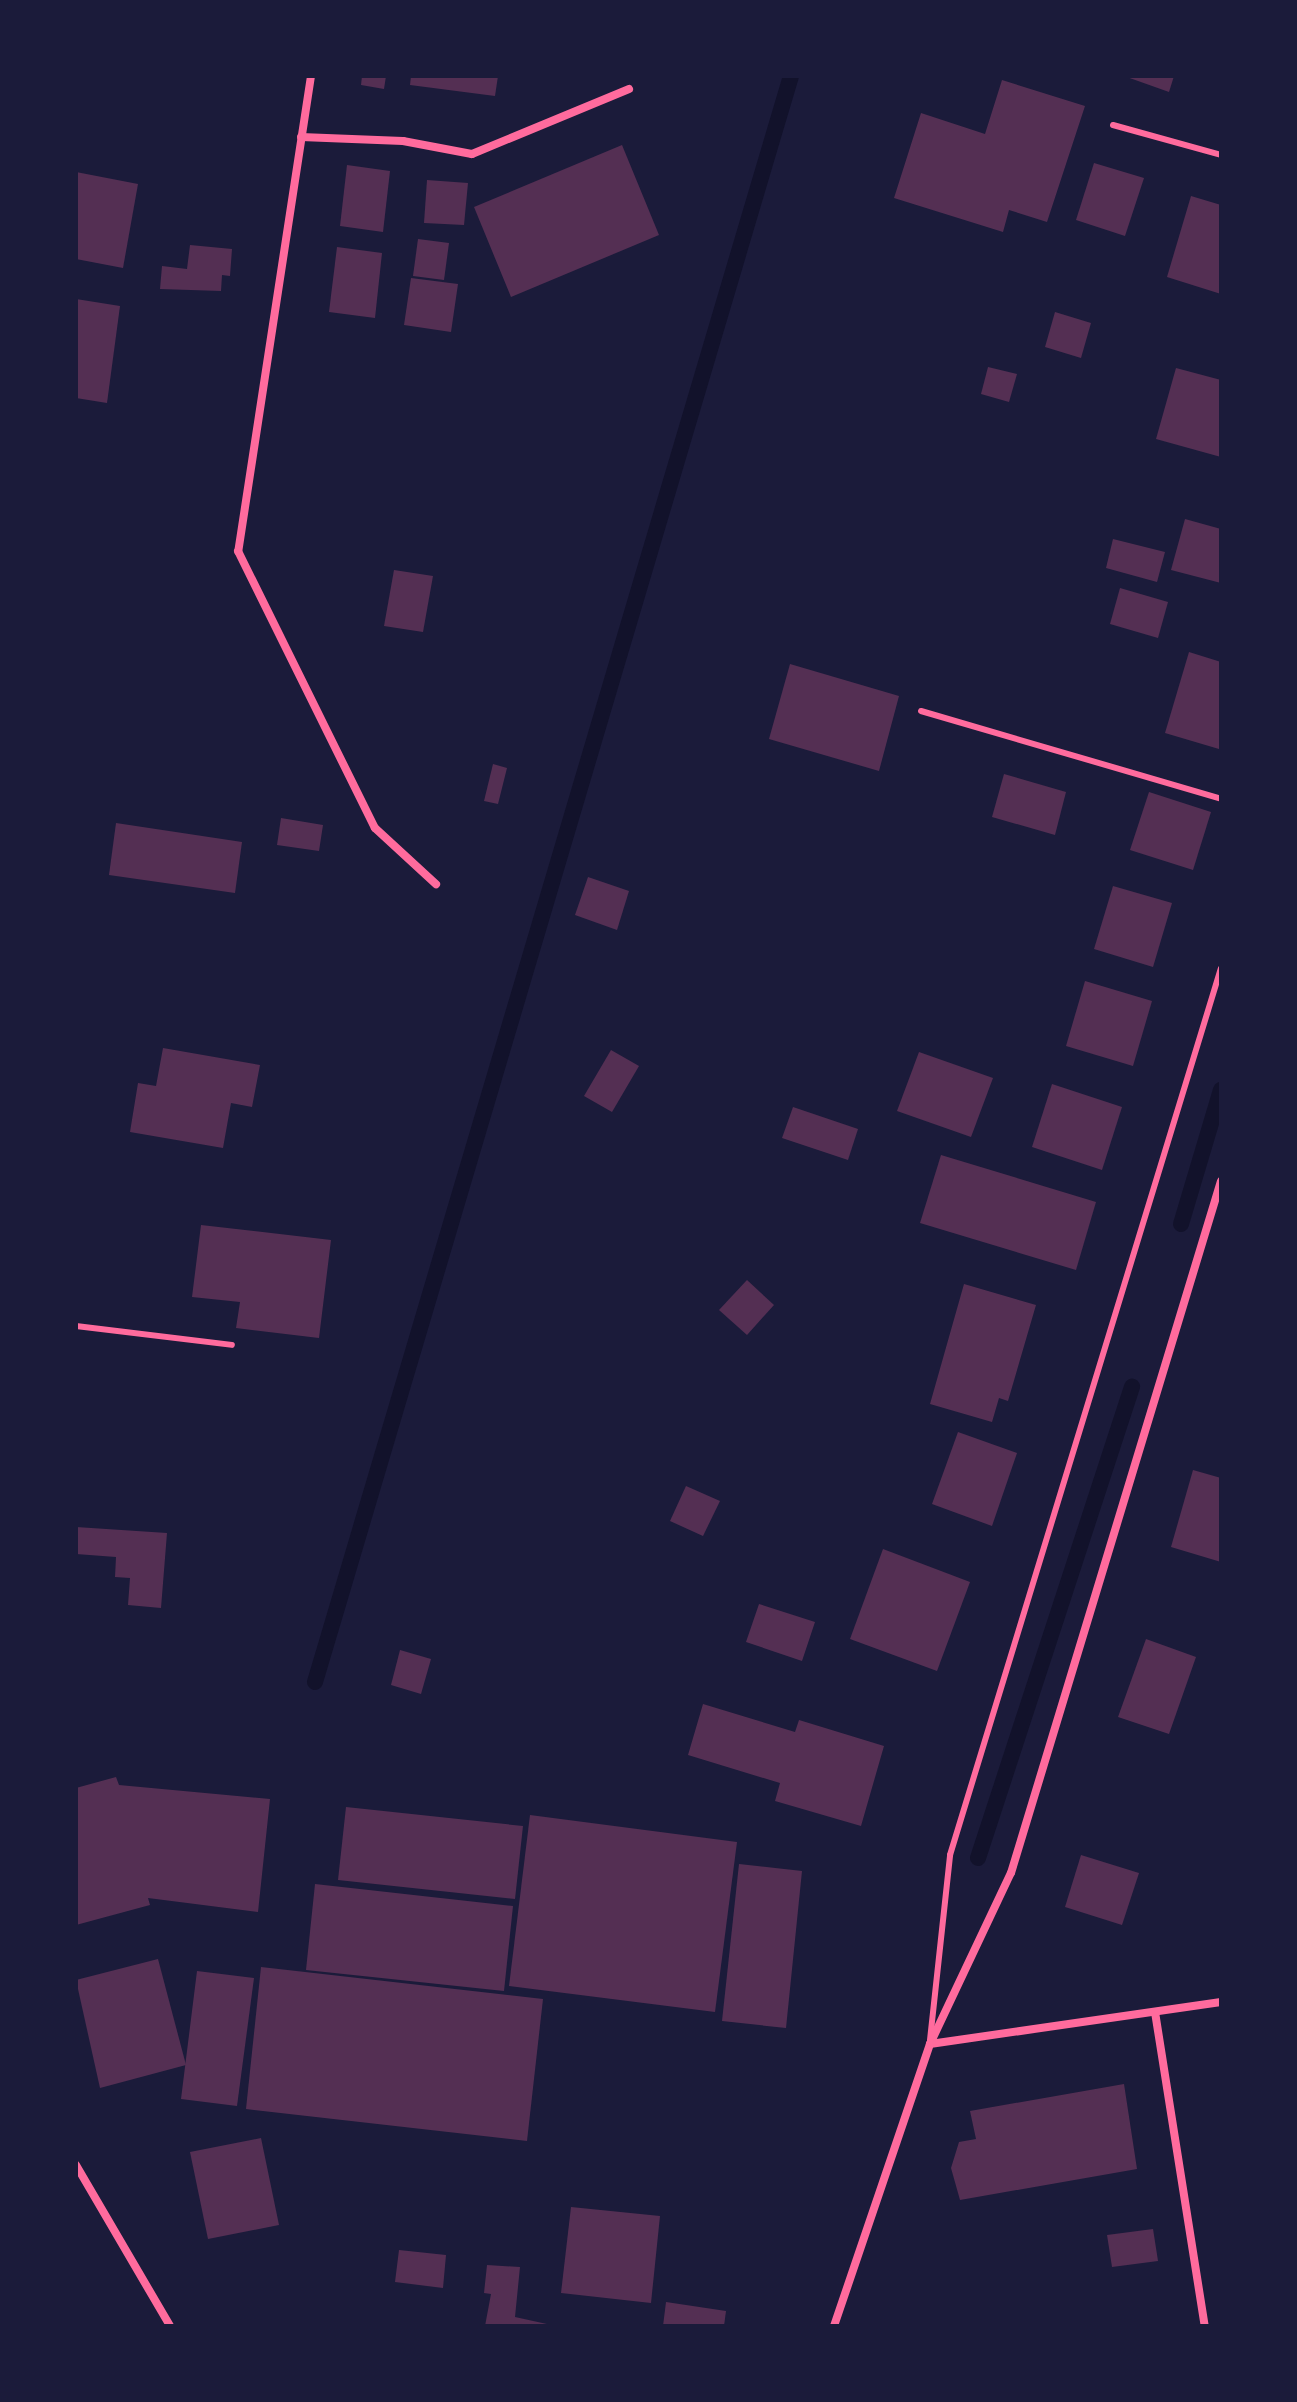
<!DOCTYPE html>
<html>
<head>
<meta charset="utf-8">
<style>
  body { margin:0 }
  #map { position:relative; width:1297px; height:2402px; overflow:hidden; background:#1b1b3a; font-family:Bitter,serif }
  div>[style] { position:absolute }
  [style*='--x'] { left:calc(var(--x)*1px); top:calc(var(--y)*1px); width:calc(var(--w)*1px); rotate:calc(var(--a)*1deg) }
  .stream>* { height:16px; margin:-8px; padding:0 8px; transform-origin:8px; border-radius:8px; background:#12122b }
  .building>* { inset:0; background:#542f53 }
  .service>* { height:6px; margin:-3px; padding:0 3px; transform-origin:3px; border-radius:3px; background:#ff6b9d }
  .minor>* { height:8px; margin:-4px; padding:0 4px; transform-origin:4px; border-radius:4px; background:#ff6b9d }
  span { translate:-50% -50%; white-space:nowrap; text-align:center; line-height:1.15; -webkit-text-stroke:8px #1b1b3a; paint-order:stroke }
  .frame { position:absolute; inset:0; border:78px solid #1b1b3a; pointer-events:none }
</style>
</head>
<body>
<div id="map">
  <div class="stream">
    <div style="--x:1181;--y:1224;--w:140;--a:-73.4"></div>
    <div style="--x:315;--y:1682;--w:1675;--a:-73.49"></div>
    <div style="--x:978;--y:1858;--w:496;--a:-71.9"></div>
  </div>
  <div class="building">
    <div style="clip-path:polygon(362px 76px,386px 76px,384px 89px,361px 85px)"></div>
    <div style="clip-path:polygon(411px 76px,498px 76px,495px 96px,410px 85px)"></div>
    <div style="clip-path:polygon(1124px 76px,1174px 76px,1169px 92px)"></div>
    <div style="clip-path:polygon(1002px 80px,1085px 106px,1047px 222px,1009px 210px,1003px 232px,894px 198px,921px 113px,985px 134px)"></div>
    <div style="clip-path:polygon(622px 145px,659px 235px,511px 297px,474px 207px)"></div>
    <div style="clip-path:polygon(1094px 163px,1144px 178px,1125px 236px,1076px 220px)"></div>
    <div style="clip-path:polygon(347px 165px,390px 171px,383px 232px,340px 226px)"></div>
    <div style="clip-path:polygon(76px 172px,138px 184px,123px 268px,76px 259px)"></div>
    <div style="clip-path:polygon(427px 180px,468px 183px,464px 225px,424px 223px)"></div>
    <div style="clip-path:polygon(1191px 196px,1221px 205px,1221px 294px,1167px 277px)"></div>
    <div style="clip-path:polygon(418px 239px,449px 243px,444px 280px,413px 276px)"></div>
    <div style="clip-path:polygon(190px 245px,232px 249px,230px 276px,222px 275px,221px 291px,160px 289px,162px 266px,187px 269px)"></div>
    <div style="clip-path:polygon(337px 247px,382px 253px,375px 318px,329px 312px)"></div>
    <div style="clip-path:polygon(411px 278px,458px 284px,451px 332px,404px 325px)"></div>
    <div style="clip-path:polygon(76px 299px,120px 306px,107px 403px,76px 398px)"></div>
    <div style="clip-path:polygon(1055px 312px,1091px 323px,1081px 358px,1045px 347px)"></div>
    <div style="clip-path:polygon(988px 367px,1017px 374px,1009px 402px,981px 394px)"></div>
    <div style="clip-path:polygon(1176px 368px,1221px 380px,1221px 457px,1156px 439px)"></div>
    <div style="clip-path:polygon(1185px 519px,1221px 529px,1221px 583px,1171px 570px)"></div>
    <div style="clip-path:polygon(1113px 539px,1165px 552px,1157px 582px,1106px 568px)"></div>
    <div style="clip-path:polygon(394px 570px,433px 576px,423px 632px,384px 626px)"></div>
    <div style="clip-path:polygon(1120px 588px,1168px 602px,1158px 638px,1110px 624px)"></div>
    <div style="clip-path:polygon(1189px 652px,1221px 662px,1219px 749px,1165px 733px)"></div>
    <div style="clip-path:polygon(790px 664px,899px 696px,879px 771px,769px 739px)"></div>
    <div style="clip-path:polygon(493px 764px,507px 768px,498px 804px,484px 801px)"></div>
    <div style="clip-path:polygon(1004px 774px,1066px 792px,1055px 835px,992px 817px)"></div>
    <div style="clip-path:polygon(1149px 792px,1211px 812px,1193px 870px,1130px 850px)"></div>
    <div style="clip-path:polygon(281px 818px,323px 825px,319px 851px,277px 845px)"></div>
    <div style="clip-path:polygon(116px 823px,242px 842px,235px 893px,109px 875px)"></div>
    <div style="clip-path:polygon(588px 877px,629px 891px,617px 930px,575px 915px)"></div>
    <div style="clip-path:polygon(1113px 886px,1172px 903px,1153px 967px,1094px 949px)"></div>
    <div style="clip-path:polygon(1085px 981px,1152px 1001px,1133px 1066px,1066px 1046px)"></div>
    <div style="clip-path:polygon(163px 1048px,260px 1065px,252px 1107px,231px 1103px,223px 1148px,130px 1132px,138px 1083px,156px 1086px)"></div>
    <div style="clip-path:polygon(611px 1050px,639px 1066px,612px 1112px,584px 1096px)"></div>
    <div style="clip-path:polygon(919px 1052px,993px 1078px,971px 1137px,897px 1111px)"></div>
    <div style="clip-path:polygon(1052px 1084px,1122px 1107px,1102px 1170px,1032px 1147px)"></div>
    <div style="clip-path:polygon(793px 1107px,858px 1129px,848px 1160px,782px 1138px)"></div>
    <div style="clip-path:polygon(941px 1155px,1096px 1202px,1076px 1270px,920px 1223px)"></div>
    <div style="clip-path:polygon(201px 1225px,331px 1240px,319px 1338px,236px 1328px,240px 1302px,192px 1297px)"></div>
    <div style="clip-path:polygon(747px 1280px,774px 1305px,747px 1335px,719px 1310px)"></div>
    <div style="clip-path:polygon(964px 1284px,1036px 1305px,1008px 1401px,999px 1398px,992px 1422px,930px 1404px)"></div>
    <div style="clip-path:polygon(958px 1432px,1017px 1453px,992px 1526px,932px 1504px)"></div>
    <div style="clip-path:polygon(1193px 1470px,1221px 1478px,1221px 1562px,1171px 1547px)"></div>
    <div style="clip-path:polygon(686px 1486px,720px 1501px,703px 1536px,670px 1521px)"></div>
    <div style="clip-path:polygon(76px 1527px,167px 1533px,161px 1608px,128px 1605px,130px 1578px,115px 1577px,116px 1557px,76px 1554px)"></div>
    <div style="clip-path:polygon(883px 1549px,970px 1582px,937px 1671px,850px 1639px)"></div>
    <div style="clip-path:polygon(759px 1604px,815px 1622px,802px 1661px,746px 1642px)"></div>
    <div style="clip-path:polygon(1146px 1639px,1196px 1657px,1169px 1734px,1118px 1717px)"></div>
    <div style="clip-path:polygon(400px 1650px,431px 1659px,421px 1694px,391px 1685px)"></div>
    <div style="clip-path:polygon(703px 1704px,795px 1732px,799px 1720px,884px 1746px,861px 1826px,775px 1801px,780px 1783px,688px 1755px)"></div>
    <div style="clip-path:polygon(116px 1777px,119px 1785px,270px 1799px,258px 1912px,148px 1898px,150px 1905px,76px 1925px,76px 1788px)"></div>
    <div style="clip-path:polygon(346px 1807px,523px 1826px,515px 1899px,338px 1880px)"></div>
    <div style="clip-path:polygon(530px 1815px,737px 1842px,715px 2012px,509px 1986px)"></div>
    <div style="clip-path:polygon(1081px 1855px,1139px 1873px,1122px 1925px,1065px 1907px)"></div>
    <div style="clip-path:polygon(739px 1864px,802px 1871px,786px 2028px,722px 2021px)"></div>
    <div style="clip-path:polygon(315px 1884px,513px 1906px,504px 1991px,306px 1970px)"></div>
    <div style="clip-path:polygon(158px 1959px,186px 2065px,100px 2088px,76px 1980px)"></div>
    <div style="clip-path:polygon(261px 1967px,543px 1999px,527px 2141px,246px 2109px)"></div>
    <div style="clip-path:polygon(197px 1971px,254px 1978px,237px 2106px,181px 2099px)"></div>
    <div style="clip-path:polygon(1124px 2084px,1137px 2169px,960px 2200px,951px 2168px,959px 2142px,976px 2139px,970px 2111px)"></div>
    <div style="clip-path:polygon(261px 2138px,279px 2225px,208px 2239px,190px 2152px)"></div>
    <div style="clip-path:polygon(571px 2207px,660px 2216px,651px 2303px,561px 2293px)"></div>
    <div style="clip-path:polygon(1153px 2229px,1158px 2261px,1112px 2267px,1107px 2235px)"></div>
    <div style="clip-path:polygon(399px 2250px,446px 2255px,443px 2288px,395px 2282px)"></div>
    <div style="clip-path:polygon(487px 2265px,520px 2267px,515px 2317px,556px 2326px,485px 2326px,491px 2294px,484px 2293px)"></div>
    <div style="clip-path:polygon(666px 2302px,726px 2311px,724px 2326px,663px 2326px)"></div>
  </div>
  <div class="service">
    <div style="--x:1113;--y:125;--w:112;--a:15.5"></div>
    <div style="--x:921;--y:711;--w:313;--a:16.3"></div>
    <div style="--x:76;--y:1326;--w:157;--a:6.9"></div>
    <div style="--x:930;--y:2040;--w:186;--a:-83.8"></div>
    <div style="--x:950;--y:1855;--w:927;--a:-73.01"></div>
  </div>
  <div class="minor">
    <div style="--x:311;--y:76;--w:481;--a:98.7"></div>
    <div style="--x:238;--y:551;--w:309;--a:63.7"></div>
    <div style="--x:375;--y:828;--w:83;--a:42.6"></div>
    <div style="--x:301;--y:137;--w:102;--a:2.2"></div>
    <div style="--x:403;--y:141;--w:70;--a:10.7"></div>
    <div style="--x:472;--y:154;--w:170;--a:-22.5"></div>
    <div style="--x:1155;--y:2012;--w:318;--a:81"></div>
    <div style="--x:930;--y:2044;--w:294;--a:-8.2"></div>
    <div style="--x:76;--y:2165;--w:186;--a:59.7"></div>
    <div style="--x:834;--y:2326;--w:298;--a:-71.2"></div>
    <div style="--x:930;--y:2044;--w:189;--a:-64.7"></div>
    <div style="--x:1011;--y:1873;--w:723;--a:-73.12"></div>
  </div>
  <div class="frame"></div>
</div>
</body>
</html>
